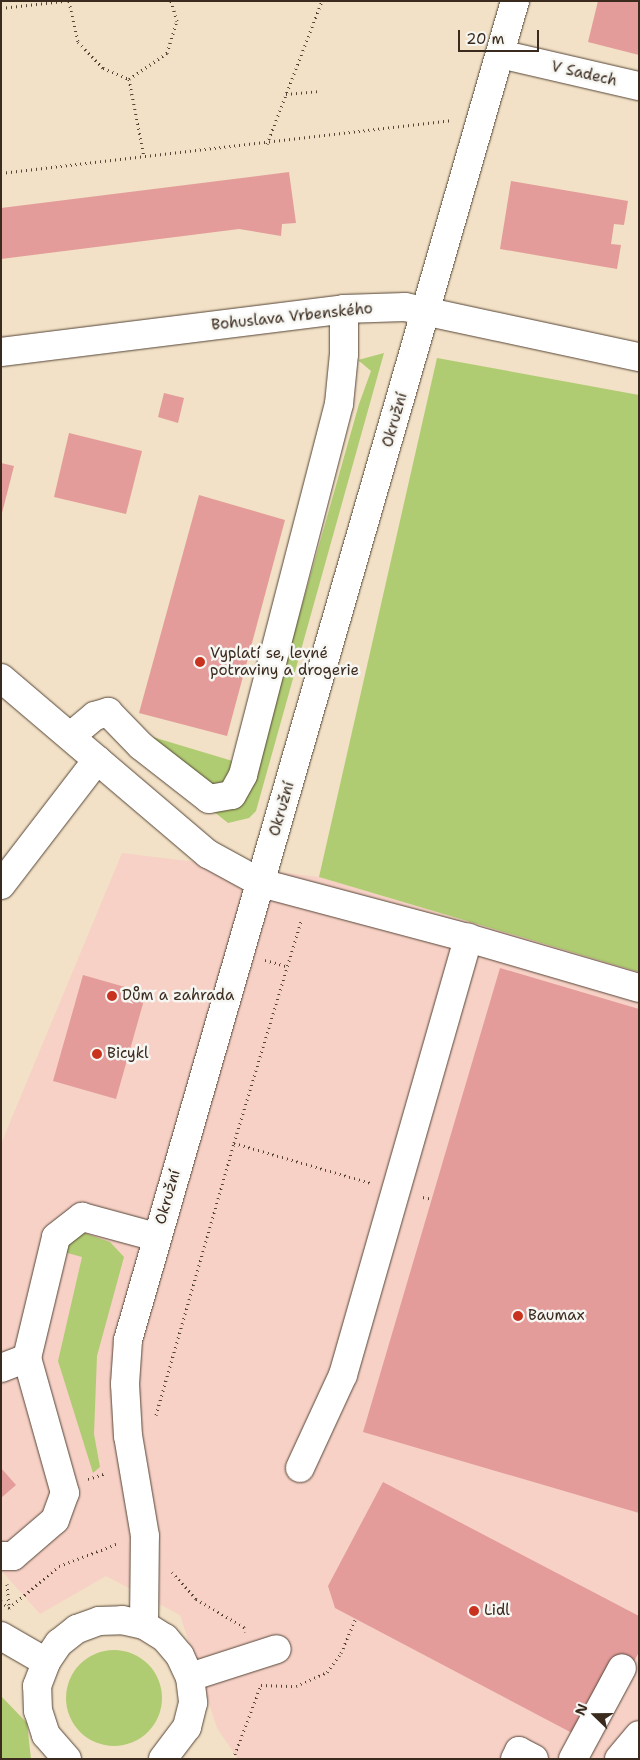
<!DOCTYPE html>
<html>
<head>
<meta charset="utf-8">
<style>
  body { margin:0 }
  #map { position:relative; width:640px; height:1760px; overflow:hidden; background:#f2e1c6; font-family:"Shantell Sans",sans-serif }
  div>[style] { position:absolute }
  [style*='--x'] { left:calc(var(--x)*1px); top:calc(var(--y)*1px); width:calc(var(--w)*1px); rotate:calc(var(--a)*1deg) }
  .built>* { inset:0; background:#f7d1c6 }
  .green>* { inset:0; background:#b0cc72 }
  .round { border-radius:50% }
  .building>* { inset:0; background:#e39c9a }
  .path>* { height:3px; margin-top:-1.5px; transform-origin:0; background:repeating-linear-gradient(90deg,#564537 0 1px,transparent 0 5px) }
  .roads { filter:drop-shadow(0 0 1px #564537) drop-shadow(0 0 1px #564537) }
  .minor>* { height:28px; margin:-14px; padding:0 14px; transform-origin:14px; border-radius:14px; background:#fff }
  .dots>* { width:14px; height:14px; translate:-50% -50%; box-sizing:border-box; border:2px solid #f6f6f2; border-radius:50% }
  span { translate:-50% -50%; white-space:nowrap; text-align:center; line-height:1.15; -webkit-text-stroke:5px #f6f6f2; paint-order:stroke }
  .street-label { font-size:15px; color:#3b2a1e }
  .poi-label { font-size:15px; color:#3b2a1e }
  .left { translate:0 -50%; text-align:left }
  .frame { position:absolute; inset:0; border:2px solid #3b2a1e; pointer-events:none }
  .north { position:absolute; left:570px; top:1690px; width:50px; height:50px; -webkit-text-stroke:4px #f6f6f2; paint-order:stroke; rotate:292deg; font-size:14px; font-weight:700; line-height:20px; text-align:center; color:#3b2a1e }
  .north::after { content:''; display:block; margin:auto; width:18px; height:22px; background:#3b2a1e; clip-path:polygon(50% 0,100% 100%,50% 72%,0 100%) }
  .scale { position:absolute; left:458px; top:30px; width:81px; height:22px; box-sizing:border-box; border:2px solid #3b2a1e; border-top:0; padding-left:6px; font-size:15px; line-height:18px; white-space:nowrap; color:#3b2a1e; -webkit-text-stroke:4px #f6f6f2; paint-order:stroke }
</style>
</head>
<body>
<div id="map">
  <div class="built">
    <div style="clip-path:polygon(122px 853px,319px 877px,639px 972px,639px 1759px,238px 1759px,217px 1728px,180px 1615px,106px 1576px,40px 1614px,1px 1570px,1px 1144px)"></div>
  </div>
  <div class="green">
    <div style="clip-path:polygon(384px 353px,256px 811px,249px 818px,228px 823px,123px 739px,126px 729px,256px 768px,359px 404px,371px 371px,358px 360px)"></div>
    <div style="clip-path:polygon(437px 358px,639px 395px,639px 972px,319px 877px)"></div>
    <div style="clip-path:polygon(81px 1232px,110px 1242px,124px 1257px,97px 1356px,94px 1434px,100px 1467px,93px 1473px,58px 1361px,82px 1257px,64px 1252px,67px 1239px)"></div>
    <div class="round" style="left:66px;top:1650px;width:96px;height:96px"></div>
    <div style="clip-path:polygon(1px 1696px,27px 1723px,31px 1759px,1px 1759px)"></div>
  </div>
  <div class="building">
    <div style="clip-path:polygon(598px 1px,639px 1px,639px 55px,588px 42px)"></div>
    <div style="clip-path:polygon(289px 172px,296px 223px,282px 224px,281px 236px,239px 229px,1px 259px,1px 208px)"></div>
    <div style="clip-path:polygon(511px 181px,628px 201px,624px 225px,614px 224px,611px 244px,621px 245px,617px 269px,500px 249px)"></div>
    <div style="clip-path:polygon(164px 393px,184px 398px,178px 423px,158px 417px)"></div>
    <div style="clip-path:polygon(69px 433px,142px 451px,126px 514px,54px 497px)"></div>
    <div style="clip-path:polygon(1px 463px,14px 466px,2px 513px,1px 513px)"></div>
    <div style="clip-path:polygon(199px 495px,285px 520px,227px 736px,139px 713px)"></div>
    <div style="clip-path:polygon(500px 968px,639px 1009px,639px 1513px,363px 1432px)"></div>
    <div style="clip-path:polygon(83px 975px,146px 993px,116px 1099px,53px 1081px)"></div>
    <div style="clip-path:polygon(1px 1468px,16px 1485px,1px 1498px)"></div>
    <div style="clip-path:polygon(383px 1482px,639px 1616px,639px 1652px,631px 1667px,612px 1657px,572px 1733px,335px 1608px,328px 1586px)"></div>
  </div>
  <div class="path">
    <div style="--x:69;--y:1;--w:42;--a:77.6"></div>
    <div style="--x:78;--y:42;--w:36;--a:46"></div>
    <div style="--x:103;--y:68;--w:28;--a:23"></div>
    <div style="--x:129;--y:79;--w:46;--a:-34.4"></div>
    <div style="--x:167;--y:53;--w:34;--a:-73"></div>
    <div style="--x:177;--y:21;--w:21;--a:-107"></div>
    <div style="--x:1;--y:8;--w:63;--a:-6.3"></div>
    <div style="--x:129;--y:79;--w:79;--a:79.1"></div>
    <div style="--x:286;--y:94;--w:33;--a:-5"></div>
    <div style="--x:267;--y:144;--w:153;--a:-69"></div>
    <div style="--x:1;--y:173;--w:455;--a:-6.7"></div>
    <div style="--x:265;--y:960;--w:22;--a:16"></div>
    <div style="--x:234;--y:1143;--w:232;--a:-73.2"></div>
    <div style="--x:423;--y:1197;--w:9;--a:13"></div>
    <div style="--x:156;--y:1415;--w:283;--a:-74"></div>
    <div style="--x:234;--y:1143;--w:143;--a:16.3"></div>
    <div style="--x:88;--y:1479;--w:19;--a:-18"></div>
    <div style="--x:172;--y:1572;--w:36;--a:48"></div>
    <div style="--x:196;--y:1599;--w:56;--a:30.3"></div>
    <div style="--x:244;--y:1627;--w:5;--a:79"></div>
    <div style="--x:7;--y:1584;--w:24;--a:85"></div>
    <div style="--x:1;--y:1601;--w:11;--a:41"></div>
    <div style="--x:9;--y:1608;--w:65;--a:-40"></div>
    <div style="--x:59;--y:1566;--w:64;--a:-21"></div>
    <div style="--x:233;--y:1759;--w:79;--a:-69.3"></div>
    <div style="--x:261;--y:1685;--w:35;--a:2"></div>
    <div style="--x:296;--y:1686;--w:34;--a:-24"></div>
    <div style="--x:327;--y:1672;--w:24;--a:-54"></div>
    <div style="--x:341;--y:1653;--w:36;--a:-67"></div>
  </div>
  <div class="roads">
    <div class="minor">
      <div style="--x:500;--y:54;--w:143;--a:13"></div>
      <div style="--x:1;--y:352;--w:346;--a:-7.1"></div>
      <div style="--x:344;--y:309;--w:61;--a:-1.9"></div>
      <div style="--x:405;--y:307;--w:239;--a:12.1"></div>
      <div style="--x:1;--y:678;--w:272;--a:40.4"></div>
      <div style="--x:208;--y:854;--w:60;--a:28.7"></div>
      <div style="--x:261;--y:883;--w:214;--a:14.9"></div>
      <div style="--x:72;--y:735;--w:30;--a:-40"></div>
      <div style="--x:95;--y:716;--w:14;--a:-17"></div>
      <div style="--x:108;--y:712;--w:47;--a:45.9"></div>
      <div style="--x:141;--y:746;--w:86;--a:37.9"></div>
      <div style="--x:209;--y:799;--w:23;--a:-10"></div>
      <div style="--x:232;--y:795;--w:23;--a:-61"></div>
      <div style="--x:243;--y:775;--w:383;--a:-75.5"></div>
      <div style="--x:339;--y:404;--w:50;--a:-84.3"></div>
      <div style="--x:344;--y:354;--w:45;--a:-90"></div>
      <div style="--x:1;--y:885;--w:158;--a:-52.5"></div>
      <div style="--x:1;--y:1368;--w:28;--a:-21"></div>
      <div style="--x:300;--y:1468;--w:102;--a:-65.2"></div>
      <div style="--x:343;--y:1375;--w:455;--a:-74"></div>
      <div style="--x:468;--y:938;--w:178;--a:16.3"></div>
      <div style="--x:1;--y:1556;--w:12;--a:0"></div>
      <div style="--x:13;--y:1556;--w:55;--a:-40.6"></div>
      <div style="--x:55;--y:1520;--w:29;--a:-70"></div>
      <div style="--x:65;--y:1493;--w:140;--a:-105.7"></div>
      <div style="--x:27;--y:1358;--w:124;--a:-76.5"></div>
      <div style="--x:56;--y:1237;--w:33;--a:-38"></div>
      <div style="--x:82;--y:1217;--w:77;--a:15.1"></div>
      <div style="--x:144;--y:1625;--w:89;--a:-89.4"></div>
      <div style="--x:145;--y:1536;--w:101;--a:-99.6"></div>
      <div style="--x:128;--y:1436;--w:52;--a:-93.3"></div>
      <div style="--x:125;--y:1384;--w:44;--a:-86.1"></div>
      <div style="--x:128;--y:1340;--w:1394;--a:-73.88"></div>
      <div style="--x:1;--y:1636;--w:52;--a:30"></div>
      <div style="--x:190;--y:1677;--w:91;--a:-17.8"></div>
      <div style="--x:67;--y:1759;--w:32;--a:-131"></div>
      <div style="--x:46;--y:1735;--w:25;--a:-108"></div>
      <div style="--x:38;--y:1711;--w:25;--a:-92"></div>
      <div style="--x:37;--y:1686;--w:26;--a:-69"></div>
      <div style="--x:46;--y:1662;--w:23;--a:-56"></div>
      <div style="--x:59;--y:1643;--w:23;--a:-38"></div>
      <div style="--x:77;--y:1629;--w:23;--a:-20"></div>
      <div style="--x:99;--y:1621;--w:23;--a:-2"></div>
      <div style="--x:122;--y:1620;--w:23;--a:13"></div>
      <div style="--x:144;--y:1625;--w:25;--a:32"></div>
      <div style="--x:165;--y:1638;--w:23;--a:50"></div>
      <div style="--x:180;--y:1656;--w:23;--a:65"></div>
      <div style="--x:190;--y:1677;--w:26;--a:83"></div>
      <div style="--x:193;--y:1703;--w:25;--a:104"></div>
      <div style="--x:187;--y:1727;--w:40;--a:127"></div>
      <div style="--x:515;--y:1759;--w:9;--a:-63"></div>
      <div style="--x:519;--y:1751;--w:17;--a:28"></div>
      <div style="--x:573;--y:1759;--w:103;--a:-61.7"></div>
      <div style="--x:619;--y:1759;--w:31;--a:-50"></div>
    </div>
  </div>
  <div class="dots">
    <div style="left:200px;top:662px;background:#c8321e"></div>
    <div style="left:112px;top:996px;background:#c8321e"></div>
    <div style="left:97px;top:1054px;background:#c8321e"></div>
    <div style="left:518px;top:1316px;background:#c8321e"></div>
    <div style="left:474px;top:1611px;background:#c8321e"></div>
  </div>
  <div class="street-label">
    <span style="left:584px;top:74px;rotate:13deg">V Sadech</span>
    <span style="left:292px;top:317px;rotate:-6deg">Bohuslava Vrbenského</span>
    <span style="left:395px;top:420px;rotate:-74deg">Okružní</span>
    <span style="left:282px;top:809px;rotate:-74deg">Okružní</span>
    <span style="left:168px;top:1197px;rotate:-74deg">Okružní</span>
  </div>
  <div class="poi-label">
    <span class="left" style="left:210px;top:662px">Vyplatí se, levné<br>potraviny a drogerie</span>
    <span class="left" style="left:122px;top:996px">Dům a zahrada</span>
    <span class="left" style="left:107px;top:1054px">Bicykl</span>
    <span class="left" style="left:528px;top:1316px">Baumax</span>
    <span class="left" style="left:484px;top:1611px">Lidl</span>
  </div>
  <div class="frame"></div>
  <div class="north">N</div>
  <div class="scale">20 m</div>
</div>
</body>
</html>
